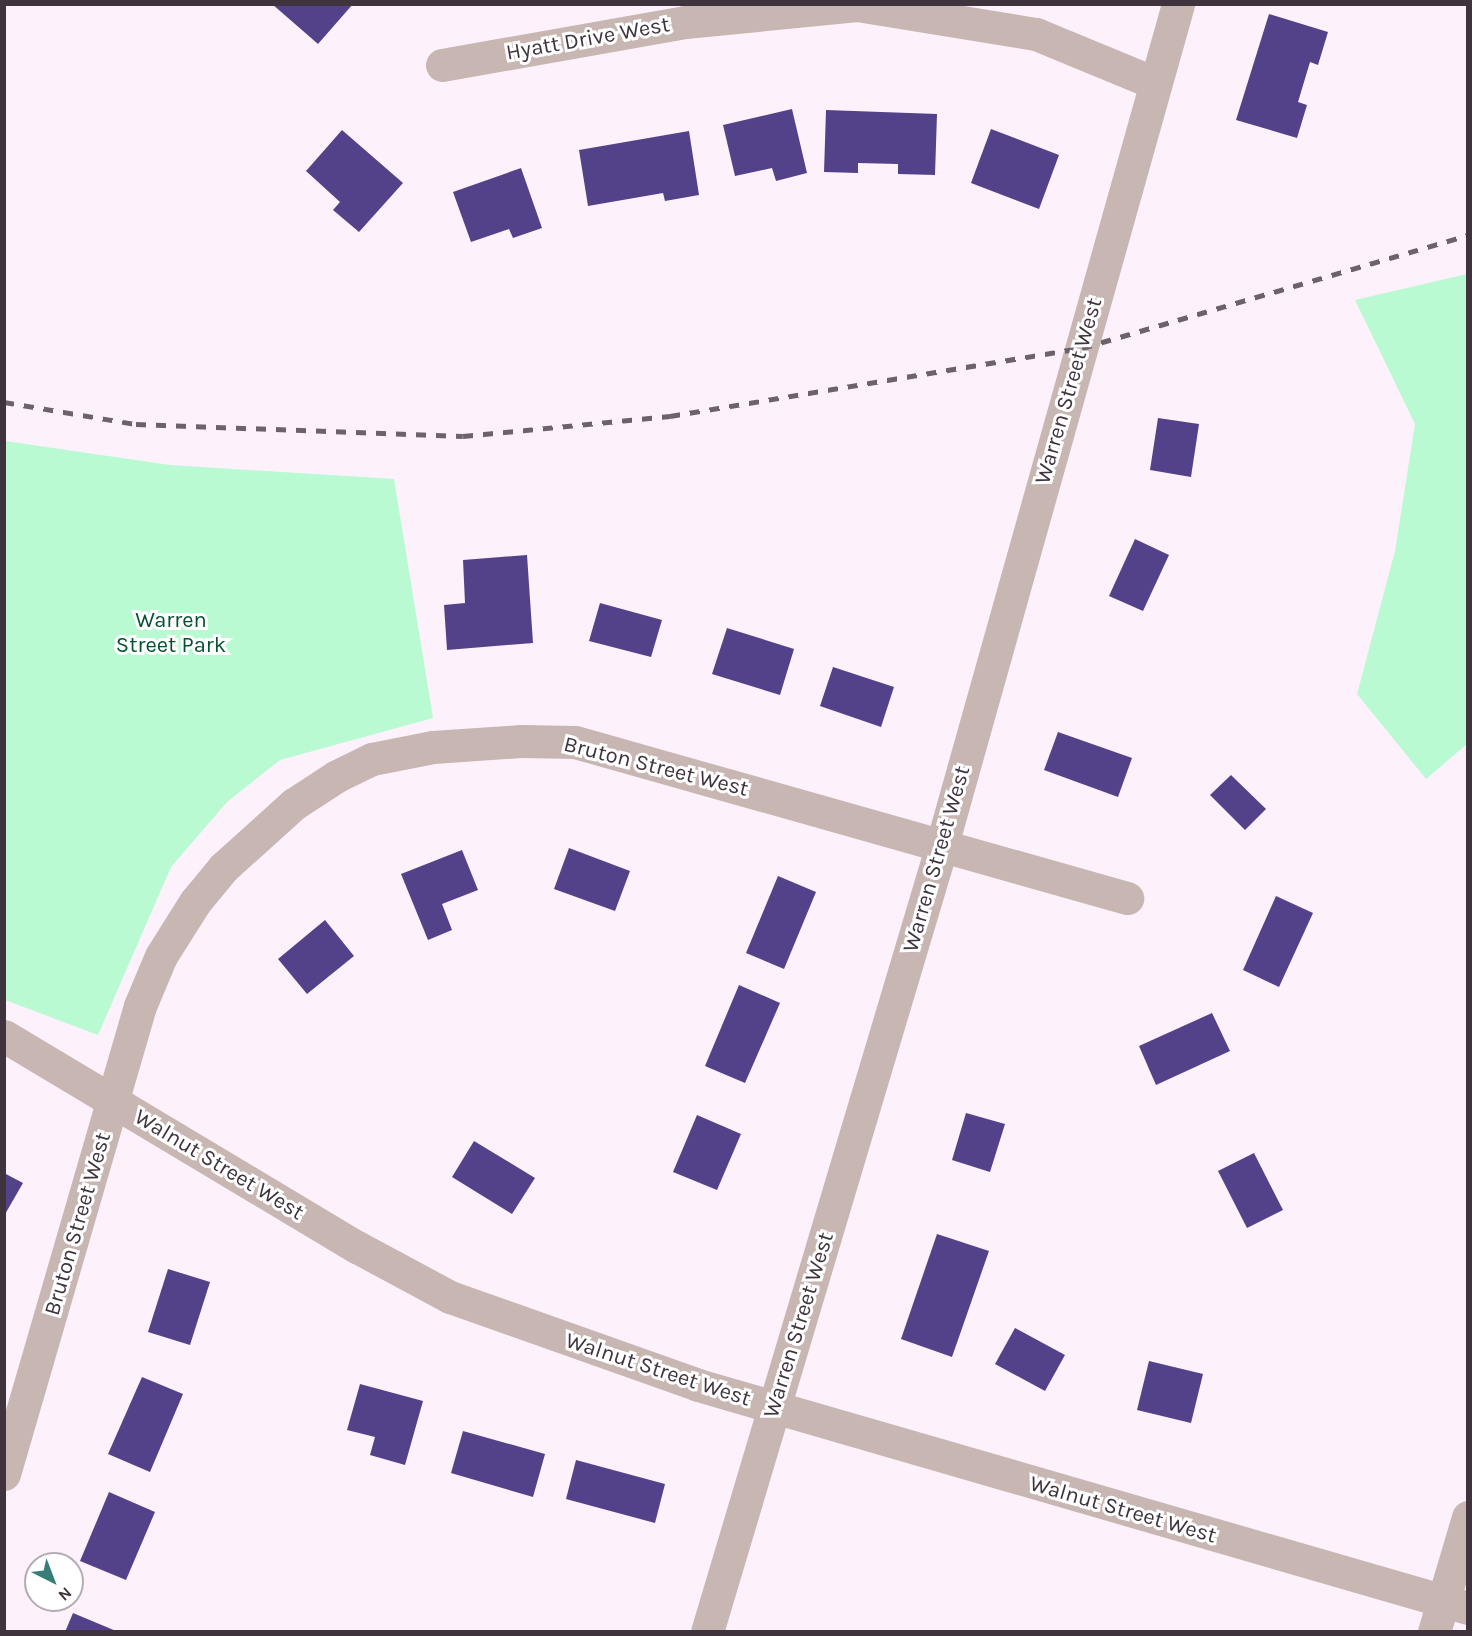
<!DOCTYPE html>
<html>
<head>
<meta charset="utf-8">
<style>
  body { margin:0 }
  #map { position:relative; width:1472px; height:1636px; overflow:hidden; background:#fdf1fc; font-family:Karla,sans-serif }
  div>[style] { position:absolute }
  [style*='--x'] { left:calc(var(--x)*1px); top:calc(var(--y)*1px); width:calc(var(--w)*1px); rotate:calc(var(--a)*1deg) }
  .green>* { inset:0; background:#b9fad3 }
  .building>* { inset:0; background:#534289 }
  .minor>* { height:33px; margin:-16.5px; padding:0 16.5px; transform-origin:16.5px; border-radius:16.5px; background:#c8b6b2 }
  .rail>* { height:4.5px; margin-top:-2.25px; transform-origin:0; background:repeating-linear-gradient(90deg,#6d616c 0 10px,transparent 0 20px) }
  span { translate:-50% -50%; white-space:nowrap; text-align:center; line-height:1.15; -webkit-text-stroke:6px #fff; paint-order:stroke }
  .street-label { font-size:22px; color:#3f333e }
  .park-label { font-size:22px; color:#065131 }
  .frame { position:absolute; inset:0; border:6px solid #3f333e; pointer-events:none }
  .north { position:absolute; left:24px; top:1552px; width:60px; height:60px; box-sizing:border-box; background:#fff; border:2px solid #b2adb2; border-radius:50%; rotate:138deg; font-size:16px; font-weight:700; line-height:24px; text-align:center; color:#3f333e }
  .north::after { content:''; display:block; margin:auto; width:21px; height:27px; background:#367e77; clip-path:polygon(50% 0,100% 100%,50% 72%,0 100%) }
</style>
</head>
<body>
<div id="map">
  <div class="green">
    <div style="clip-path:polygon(1467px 274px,1467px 744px,1426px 779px,1357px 694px,1395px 551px,1415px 424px,1355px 300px)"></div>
    <div style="clip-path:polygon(5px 441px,170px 465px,394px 479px,433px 718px,280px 760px,227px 802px,171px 867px,98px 1035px,5px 1000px)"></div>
  </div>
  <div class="building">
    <div style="clip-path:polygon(272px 4px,353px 4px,318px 44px)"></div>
    <div style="clip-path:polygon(1269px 14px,1328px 32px,1318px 65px,1310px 62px,1298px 102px,1307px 105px,1297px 138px,1236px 120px)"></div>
    <div style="clip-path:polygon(792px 109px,807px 173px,776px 181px,772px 168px,735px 176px,723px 125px)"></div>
    <div style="clip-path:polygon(826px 110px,937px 114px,935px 175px,898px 174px,898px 164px,858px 163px,858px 173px,824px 172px)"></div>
    <div style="clip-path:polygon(991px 129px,1059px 155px,1039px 209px,971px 183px)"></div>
    <div style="clip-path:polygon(342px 130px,403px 183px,359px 232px,333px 210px,340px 202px,306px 171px)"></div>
    <div style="clip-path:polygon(689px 131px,699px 195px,665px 201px,663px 193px,588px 206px,579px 150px)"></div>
    <div style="clip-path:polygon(521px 168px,542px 228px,513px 238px,509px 229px,471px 242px,453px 192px)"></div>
    <div style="clip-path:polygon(1158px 418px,1199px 424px,1191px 477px,1150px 470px)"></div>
    <div style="clip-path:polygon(1135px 539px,1169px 555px,1143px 611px,1109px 596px)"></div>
    <div style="clip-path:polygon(527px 555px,533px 643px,447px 650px,444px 605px,465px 603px,463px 560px)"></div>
    <div style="clip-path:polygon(600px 603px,662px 620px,651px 657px,589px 641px)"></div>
    <div style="clip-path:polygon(727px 628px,794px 649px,780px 695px,712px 674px)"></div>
    <div style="clip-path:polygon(833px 667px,894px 687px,881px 727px,820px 706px)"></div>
    <div style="clip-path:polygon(1058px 732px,1132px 758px,1118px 797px,1044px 770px)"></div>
    <div style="clip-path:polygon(1231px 775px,1266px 809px,1245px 830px,1210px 795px)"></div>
    <div style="clip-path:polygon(569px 848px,630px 871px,615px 911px,554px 889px)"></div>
    <div style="clip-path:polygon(462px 850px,478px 890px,442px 904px,452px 930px,428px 940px,401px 874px)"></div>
    <div style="clip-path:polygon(778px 876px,816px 892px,784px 969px,746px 953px)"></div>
    <div style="clip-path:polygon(1276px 896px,1313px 913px,1279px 987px,1243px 970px)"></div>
    <div style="clip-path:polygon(325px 920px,354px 956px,307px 994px,278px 959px)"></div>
    <div style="clip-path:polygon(739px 985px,780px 1003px,745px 1083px,705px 1066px)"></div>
    <div style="clip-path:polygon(1212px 1013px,1230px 1051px,1156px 1085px,1139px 1046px)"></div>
    <div style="clip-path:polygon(966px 1113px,1005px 1124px,990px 1172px,952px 1160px)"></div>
    <div style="clip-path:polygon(697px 1115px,741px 1134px,717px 1190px,673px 1172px)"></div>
    <div style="clip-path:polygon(474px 1141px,535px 1178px,512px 1214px,452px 1177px)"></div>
    <div style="clip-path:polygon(1254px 1153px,1283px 1210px,1247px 1228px,1218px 1171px)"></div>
    <div style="clip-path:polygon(4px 1173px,23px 1183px,4px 1216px)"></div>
    <div style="clip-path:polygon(937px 1234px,989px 1251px,952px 1357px,901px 1339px)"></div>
    <div style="clip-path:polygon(168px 1269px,210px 1282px,190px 1345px,148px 1332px)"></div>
    <div style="clip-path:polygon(1015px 1328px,1065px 1355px,1045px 1391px,995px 1364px)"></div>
    <div style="clip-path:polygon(1149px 1361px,1203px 1374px,1191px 1423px,1137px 1410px)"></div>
    <div style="clip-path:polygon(142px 1377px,183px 1394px,150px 1472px,108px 1454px)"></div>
    <div style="clip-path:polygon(360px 1384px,423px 1401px,405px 1465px,370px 1455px,375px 1437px,347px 1430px)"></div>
    <div style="clip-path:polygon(463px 1431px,545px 1454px,533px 1497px,451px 1473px)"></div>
    <div style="clip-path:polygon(576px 1460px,665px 1484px,655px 1523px,566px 1499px)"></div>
    <div style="clip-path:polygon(109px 1492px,155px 1512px,126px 1580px,80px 1561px)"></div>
    <div style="clip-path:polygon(73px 1613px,116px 1631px,116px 1632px,65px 1632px)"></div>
  </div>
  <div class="minor">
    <div style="--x:442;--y:65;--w:247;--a:-10"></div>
    <div style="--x:685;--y:22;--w:173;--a:-5.6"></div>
    <div style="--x:857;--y:5;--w:181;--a:9.2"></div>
    <div style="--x:1036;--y:34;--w:129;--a:22.4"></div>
    <div style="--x:4;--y:1036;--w:411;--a:30.9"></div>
    <div style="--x:357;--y:1247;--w:106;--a:28.3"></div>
    <div style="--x:450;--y:1297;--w:263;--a:19.5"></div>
    <div style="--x:698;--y:1385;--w:802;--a:16.15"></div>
    <div style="--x:4;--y:1474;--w:487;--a:-73.8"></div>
    <div style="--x:140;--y:1006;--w:54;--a:-67.2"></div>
    <div style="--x:161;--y:956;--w:64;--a:-57.8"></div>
    <div style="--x:195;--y:902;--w:45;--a:-50.4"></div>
    <div style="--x:224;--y:867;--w:94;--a:-42"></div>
    <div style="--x:294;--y:804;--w:51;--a:-33.1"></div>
    <div style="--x:337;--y:776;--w:39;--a:-26"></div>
    <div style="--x:372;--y:759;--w:62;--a:-11.1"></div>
    <div style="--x:433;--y:747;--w:88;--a:-3.9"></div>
    <div style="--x:521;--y:741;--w:54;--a:1.1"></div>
    <div style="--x:575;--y:742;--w:574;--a:15.78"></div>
    <div style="--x:707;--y:1632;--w:818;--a:-73.38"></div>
    <div style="--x:941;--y:848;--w:877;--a:-74.31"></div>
    <div style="--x:1434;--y:1632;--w:120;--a:-73.5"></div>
  </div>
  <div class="rail">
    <div style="--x:4;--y:402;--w:134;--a:9.5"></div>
    <div style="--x:136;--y:424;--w:327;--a:2.1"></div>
    <div style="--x:463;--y:436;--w:208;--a:-5.5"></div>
    <div style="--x:670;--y:416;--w:418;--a:-9.4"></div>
    <div style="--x:1082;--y:348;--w:402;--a:-16.3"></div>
  </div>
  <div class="street-label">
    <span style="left:588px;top:39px;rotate:-10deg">Hyatt Drive West</span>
    <span style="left:1069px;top:391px;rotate:-74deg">Warren Street West</span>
    <span style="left:656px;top:767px;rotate:14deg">Bruton Street West</span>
    <span style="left:937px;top:859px;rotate:-74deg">Warren Street West</span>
    <span style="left:219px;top:1165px;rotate:31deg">Walnut Street West</span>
    <span style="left:78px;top:1224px;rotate:-74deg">Bruton Street West</span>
    <span style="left:799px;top:1325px;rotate:-73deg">Warren Street West</span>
    <span style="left:658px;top:1370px;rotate:18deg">Walnut Street West</span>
    <span style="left:1123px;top:1510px;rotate:16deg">Walnut Street West</span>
  </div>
  <div class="park-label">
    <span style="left:171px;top:633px">Warren<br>Street Park</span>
  </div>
  <div class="frame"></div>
  <div class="north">N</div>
</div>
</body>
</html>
